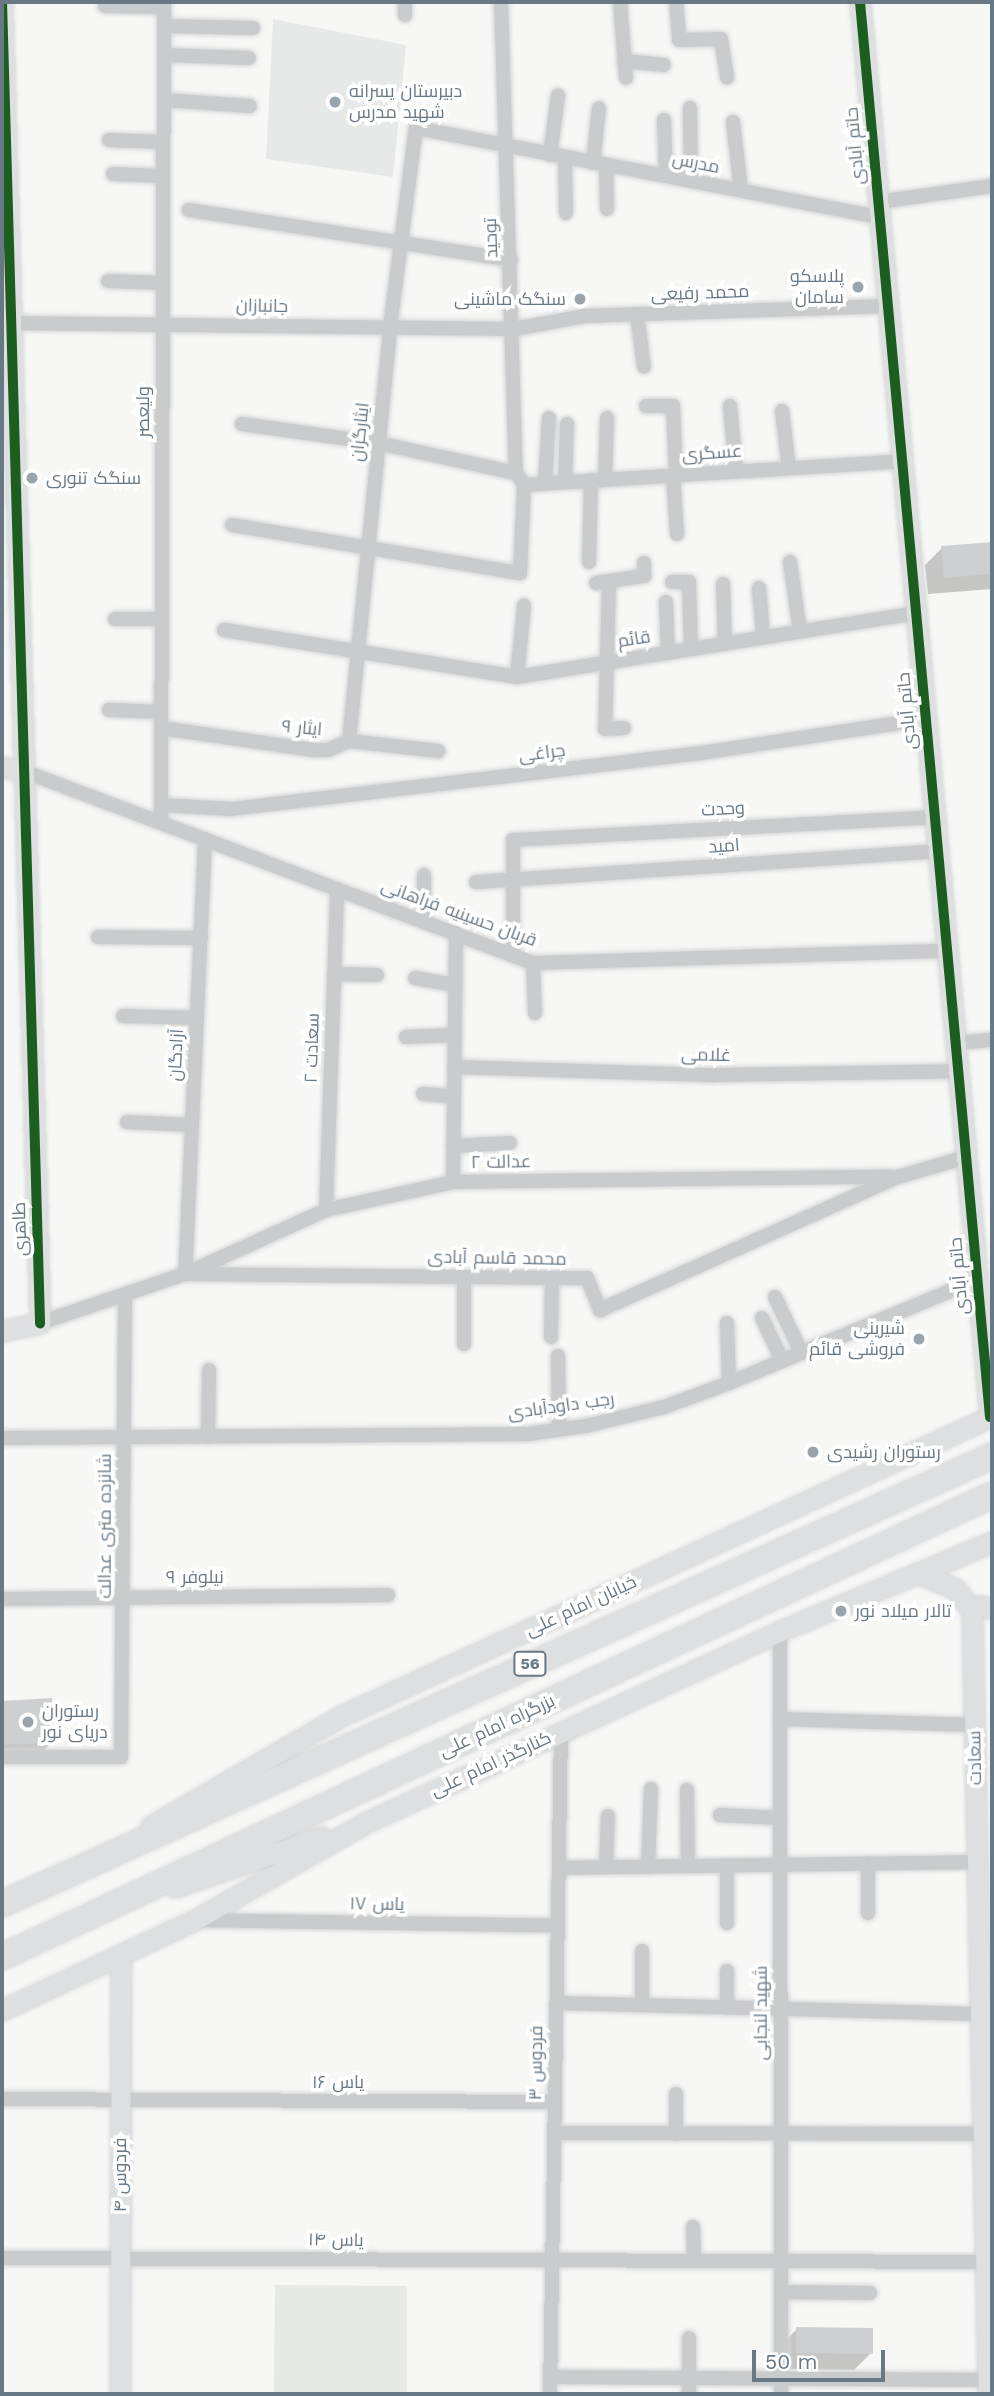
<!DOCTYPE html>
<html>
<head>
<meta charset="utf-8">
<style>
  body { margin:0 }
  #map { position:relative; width:994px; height:2396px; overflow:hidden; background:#f7f7f6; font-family:"Work Sans",Cairo,sans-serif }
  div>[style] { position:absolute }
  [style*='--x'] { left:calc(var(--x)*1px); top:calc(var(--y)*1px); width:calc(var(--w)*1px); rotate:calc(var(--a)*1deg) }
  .built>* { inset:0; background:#e7e9e9 }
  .green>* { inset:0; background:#e6e9e4 }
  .shadow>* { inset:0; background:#0003 }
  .building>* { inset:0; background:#cdcfd0 }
  .roads { filter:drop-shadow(0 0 2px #d4d5d6) drop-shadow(0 0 2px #d4d5d6) }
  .street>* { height:14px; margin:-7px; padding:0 7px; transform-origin:7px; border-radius:7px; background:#cacbcc }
  .secondary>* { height:19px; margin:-9.5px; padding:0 9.5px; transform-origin:9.5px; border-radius:9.5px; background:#dedfe0 }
  .highway>* { height:24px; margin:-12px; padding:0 12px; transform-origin:12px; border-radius:12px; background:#dedfe0 }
  .cycleway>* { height:10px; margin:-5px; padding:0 5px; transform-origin:5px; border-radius:5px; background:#1b5e20 }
  .dots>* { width:19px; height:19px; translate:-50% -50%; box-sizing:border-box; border:4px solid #fff; border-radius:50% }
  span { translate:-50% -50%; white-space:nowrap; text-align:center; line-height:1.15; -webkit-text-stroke:7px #fff; paint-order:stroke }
  .shield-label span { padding:2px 5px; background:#fff; border:2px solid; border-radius:5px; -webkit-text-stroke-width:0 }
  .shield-label { font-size:16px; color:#687885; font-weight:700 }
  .poi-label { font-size:18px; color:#687885 }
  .left { translate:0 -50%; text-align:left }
  .right { translate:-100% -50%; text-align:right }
  .street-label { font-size:18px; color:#687885 }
  .frame { position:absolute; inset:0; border:4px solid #687885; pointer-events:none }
  .scale { position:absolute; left:752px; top:2350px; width:133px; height:32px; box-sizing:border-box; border:4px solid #687885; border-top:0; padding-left:9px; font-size:21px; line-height:24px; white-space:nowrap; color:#687885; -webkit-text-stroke:5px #fff; paint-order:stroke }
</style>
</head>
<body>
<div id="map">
  <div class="built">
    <div style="clip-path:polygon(273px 19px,406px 45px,393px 177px,266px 159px)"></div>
  </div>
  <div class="green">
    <div style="clip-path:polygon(275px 2285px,407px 2286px,407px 2394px,274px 2394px)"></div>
  </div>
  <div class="shadow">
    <div style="clip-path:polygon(992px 544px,992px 589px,928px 594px,925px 565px,942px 548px)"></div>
    <div style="clip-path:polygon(2px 1703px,52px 1742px,40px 1755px,2px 1757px)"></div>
    <div style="clip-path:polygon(797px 2329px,871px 2353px,854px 2370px,780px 2369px,780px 2346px)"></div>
  </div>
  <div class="building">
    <div style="clip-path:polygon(992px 542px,992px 574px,944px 578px,941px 546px)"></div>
    <div style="clip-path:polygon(52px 1698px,54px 1743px,4px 1745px,2px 1701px)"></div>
    <div style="clip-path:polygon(796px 2327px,873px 2328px,873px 2354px,796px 2353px)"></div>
  </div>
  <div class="roads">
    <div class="street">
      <div style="--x:501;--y:2;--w:471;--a:88.2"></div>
      <div style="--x:620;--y:2;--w:76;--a:85.5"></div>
      <div style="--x:676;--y:2;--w:38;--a:85"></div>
      <div style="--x:679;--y:40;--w:42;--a:-1.4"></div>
      <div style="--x:721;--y:39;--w:39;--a:81"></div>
      <div style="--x:105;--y:6;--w:59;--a:1"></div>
      <div style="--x:405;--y:15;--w:13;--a:-90"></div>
      <div style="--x:164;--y:26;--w:89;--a:1.3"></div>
      <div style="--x:164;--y:55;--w:85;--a:2"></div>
      <div style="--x:624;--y:61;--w:40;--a:5.7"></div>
      <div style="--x:164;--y:100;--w:86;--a:4"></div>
      <div style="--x:690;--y:108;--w:73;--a:89.2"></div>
      <div style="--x:664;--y:120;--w:56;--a:88"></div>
      <div style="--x:733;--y:122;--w:69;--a:83.4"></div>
      <div style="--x:109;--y:140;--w:54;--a:2.1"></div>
      <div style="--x:550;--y:155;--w:60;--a:-82.3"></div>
      <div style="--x:565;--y:158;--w:55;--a:89"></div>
      <div style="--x:593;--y:163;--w:55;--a:-83.8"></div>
      <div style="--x:606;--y:165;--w:44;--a:88.7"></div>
      <div style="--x:113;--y:174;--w:50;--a:2.3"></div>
      <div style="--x:878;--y:202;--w:115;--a:-8"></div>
      <div style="--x:189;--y:210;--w:326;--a:8.8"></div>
      <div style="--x:108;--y:281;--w:55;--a:2.1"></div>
      <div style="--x:637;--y:314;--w:53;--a:82.5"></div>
      <div style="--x:10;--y:323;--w:504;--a:0.68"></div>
      <div style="--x:514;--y:329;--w:71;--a:-10.5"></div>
      <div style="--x:584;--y:316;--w:304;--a:-1.9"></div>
      <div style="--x:646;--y:406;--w:27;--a:0"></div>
      <div style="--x:673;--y:406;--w:69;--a:87.5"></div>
      <div style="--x:730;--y:406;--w:65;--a:84.7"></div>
      <div style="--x:782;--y:411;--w:57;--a:83"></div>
      <div style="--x:242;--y:424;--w:137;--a:8"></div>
      <div style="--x:378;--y:443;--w:141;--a:12.3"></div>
      <div style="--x:516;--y:473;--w:10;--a:53"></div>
      <div style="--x:673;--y:475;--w:59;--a:86.1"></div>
      <div style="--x:605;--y:479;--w:61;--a:-88.1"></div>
      <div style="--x:565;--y:482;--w:58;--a:-88"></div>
      <div style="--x:545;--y:483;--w:65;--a:-86.5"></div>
      <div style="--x:524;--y:485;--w:379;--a:-3.6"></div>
      <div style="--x:232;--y:525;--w:292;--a:9.5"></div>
      <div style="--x:520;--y:573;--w:88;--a:-87.4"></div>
      <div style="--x:589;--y:562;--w:82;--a:-88.6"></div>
      <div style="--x:790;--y:562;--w:70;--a:81.8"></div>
      <div style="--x:609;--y:581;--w:148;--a:91.5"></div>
      <div style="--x:605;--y:729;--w:19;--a:-3"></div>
      <div style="--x:672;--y:582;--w:17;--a:0"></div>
      <div style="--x:689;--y:582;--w:67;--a:88.3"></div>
      <div style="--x:596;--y:583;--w:49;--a:-8.3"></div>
      <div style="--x:644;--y:576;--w:13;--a:-90"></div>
      <div style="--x:723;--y:584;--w:60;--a:88.1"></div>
      <div style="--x:759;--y:588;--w:49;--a:85.3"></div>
      <div style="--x:666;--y:602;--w:51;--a:87.8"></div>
      <div style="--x:115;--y:619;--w:47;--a:0"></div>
      <div style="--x:224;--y:630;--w:297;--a:9.1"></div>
      <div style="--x:517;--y:677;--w:404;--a:-9.1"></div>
      <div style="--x:517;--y:677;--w:72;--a:-84.4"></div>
      <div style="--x:109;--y:710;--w:52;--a:2.2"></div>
      <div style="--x:161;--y:728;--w:154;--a:8.2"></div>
      <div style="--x:313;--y:750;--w:15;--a:0"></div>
      <div style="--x:328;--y:750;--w:23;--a:-23"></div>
      <div style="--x:349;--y:741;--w:90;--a:6.4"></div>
      <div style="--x:349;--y:741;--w:416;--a:-84.3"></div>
      <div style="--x:390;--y:327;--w:201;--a:-82.6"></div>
      <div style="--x:416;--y:128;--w:471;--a:10.9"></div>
      <div style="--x:23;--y:771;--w:545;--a:20.63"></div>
      <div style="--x:533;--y:963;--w:414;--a:-1.7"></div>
      <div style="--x:161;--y:805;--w:70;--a:3.3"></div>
      <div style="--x:231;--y:809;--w:466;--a:-6.8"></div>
      <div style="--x:694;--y:754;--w:234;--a:-8.6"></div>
      <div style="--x:161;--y:822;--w:820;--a:-89.79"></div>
      <div style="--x:205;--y:839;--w:435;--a:92.6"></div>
      <div style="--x:185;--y:1274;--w:402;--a:0.6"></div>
      <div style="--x:587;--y:1278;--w:35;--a:68"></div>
      <div style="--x:600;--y:1310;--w:326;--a:-24.1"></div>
      <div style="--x:898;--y:1177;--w:71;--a:-16.4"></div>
      <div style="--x:424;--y:875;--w:46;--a:90"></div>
      <div style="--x:476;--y:882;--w:463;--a:-3.8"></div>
      <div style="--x:98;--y:937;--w:103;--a:0.6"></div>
      <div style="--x:513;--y:955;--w:115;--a:-90"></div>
      <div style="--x:513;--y:840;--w:423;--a:-3.1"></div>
      <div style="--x:533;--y:963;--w:50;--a:87.7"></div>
      <div style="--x:334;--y:974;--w:43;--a:1.3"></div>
      <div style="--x:415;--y:978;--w:41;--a:9.9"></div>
      <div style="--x:123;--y:1016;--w:74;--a:1.5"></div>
      <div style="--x:406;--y:1037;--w:49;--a:-2.3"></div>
      <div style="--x:955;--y:1043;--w:37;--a:-5"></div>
      <div style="--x:454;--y:1067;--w:261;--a:1.8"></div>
      <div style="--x:715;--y:1075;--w:243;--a:-0.9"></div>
      <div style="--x:423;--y:1094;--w:31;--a:4"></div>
      <div style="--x:127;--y:1122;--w:65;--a:2.6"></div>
      <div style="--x:453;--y:1146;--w:57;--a:-3"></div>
      <div style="--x:453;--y:1182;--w:249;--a:-89.3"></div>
      <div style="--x:326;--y:1210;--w:321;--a:-88"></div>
      <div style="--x:464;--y:1277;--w:67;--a:90"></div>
      <div style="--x:775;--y:1297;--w:61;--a:64.7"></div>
      <div style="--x:762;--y:1318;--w:47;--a:64.5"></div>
      <div style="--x:40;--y:1323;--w:153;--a:-18.7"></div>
      <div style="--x:185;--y:1274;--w:155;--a:-24.4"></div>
      <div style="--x:326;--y:1210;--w:130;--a:-12.4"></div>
      <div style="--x:453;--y:1182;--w:437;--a:-0.7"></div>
      <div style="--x:727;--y:1323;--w:60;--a:88.1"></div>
      <div style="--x:551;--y:1337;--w:59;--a:-89"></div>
      <div style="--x:558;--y:1356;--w:74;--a:89.2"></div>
      <div style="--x:208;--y:1437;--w:67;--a:-89.1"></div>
      <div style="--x:2;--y:1438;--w:526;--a:-0.44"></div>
      <div style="--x:528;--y:1434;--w:59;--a:-7.9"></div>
      <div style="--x:586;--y:1426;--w:80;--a:-13.7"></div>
      <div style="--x:664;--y:1407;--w:69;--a:-20.3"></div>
      <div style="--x:729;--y:1383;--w:269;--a:-22.6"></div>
      <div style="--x:2;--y:1599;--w:386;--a:-0.6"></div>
      <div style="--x:780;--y:1631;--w:763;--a:89.92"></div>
      <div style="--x:780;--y:1719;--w:194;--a:1.8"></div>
      <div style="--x:2;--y:1757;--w:119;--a:0"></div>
      <div style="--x:121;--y:1757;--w:462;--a:-89.5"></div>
      <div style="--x:687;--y:1790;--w:76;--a:89.2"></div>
      <div style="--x:720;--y:1815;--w:60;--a:2.9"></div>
      <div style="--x:868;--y:1863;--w:50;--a:90"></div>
      <div style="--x:606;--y:1867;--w:51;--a:-87.8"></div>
      <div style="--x:648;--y:1867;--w:78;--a:-87.8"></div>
      <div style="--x:559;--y:1868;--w:418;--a:-0.8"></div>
      <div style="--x:196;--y:1920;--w:362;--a:0.9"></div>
      <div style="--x:727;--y:1923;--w:57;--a:-90"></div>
      <div style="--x:727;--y:1971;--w:37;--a:90"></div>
      <div style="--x:557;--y:2003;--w:423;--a:1.5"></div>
      <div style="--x:642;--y:2005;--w:54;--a:-90"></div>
      <div style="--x:676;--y:2094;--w:40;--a:90"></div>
      <div style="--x:2;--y:2099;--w:553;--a:0.31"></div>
      <div style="--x:555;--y:2133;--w:427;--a:0.1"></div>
      <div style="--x:693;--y:2227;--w:33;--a:88"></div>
      <div style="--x:2;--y:2258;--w:983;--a:0.23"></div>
      <div style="--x:781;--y:2292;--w:89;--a:0.6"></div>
      <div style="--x:689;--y:2338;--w:56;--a:90"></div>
      <div style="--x:550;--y:2377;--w:437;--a:0.4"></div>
      <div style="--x:550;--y:2394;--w:662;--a:-89.05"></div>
    </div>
    <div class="secondary">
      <div style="--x:860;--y:2;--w:1421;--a:84.75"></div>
      <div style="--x:2;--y:767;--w:21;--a:11"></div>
      <div style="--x:2;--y:1331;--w:39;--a:-12"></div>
      <div style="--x:40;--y:1323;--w:1322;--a:-91.65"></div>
      <div style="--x:917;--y:1573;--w:42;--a:22.3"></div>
      <div style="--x:956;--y:1589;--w:27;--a:54"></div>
      <div style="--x:972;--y:1611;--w:783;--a:88.83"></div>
      <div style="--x:972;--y:1611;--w:9;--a:-36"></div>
      <div style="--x:979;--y:1606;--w:13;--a:9"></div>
      <div style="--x:151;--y:1826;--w:217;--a:-30.1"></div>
      <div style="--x:339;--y:1717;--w:719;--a:-24.75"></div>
      <div style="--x:175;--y:1887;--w:155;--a:-18.8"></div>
      <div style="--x:2;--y:2010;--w:213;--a:-25"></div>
      <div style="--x:195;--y:1920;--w:193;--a:-29.7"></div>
      <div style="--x:363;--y:1824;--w:459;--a:-24.8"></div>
      <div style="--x:780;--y:1631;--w:230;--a:-22.8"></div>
      <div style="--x:120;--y:2394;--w:439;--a:-89.9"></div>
    </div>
    <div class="highway">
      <div style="--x:2;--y:1904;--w:1087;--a:-24.35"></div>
      <div style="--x:2;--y:1957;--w:1092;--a:-25.02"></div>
    </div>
  </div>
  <div class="cycleway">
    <div style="--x:2;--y:2;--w:1322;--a:88.35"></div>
    <div style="--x:860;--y:2;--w:1421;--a:84.75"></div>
  </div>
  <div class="dots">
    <div style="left:335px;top:102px;background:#9aa4ad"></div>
    <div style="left:858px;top:287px;background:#9aa4ad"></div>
    <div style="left:580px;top:299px;background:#9aa4ad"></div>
    <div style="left:32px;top:478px;background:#9aa4ad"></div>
    <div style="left:919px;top:1339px;background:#9aa4ad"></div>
    <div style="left:813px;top:1452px;background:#9aa4ad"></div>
    <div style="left:841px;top:1611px;background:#9aa4ad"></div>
    <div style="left:28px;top:1722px;background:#9aa4ad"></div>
  </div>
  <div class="shield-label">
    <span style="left:530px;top:1664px">56</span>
  </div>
  <div class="poi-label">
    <span class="left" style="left:349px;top:102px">دبیرستان پسرانه<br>شهید مدرس</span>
    <span class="right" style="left:844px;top:287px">پلاسکو<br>سامان</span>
    <span class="right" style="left:566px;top:299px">سنگک ماشینی</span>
    <span class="left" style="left:46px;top:478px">سنگک تنوری</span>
    <span class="right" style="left:905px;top:1339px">شیرینی<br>فروشی قائم</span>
    <span class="left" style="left:827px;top:1452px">رستوران رشیدی</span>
    <span class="left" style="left:855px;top:1611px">تالار میلاد نور</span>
    <span class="left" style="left:42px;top:1722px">رستوران<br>دریای نور</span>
  </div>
  <div class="street-label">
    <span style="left:855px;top:146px;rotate:-95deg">حاتم آبادی</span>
    <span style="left:696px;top:163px;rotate:11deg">مدرس</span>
    <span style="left:491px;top:238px;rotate:-92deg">توحید</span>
    <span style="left:700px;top:293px;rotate:-2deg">محمد رفیعی</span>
    <span style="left:262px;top:306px;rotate:1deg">جانبازان</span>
    <span style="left:143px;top:412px;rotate:-90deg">ولیعصر</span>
    <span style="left:360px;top:432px;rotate:-84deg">ایثارگران</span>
    <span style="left:712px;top:453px;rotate:-4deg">عسگری</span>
    <span style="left:634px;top:639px;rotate:-9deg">قائم</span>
    <span style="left:907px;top:711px;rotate:-95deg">حاتم آبادی</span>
    <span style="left:302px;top:728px;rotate:5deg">ایثار ۹</span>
    <span style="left:542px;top:753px;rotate:-7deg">چراغی</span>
    <span style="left:723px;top:809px;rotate:-3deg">وحدت</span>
    <span style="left:724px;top:846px;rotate:-4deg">امید</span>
    <span style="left:459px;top:913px;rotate:20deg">قربان حسینیه فراهانی</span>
    <span style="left:312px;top:1048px;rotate:-88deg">سعادت ۲</span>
    <span style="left:176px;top:1055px;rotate:-87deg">آزادگان</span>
    <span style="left:706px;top:1055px;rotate:1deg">غلامی</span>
    <span style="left:501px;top:1162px;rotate:-1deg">عدالت ۲</span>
    <span style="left:20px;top:1229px;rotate:-92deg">طاهری</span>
    <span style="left:497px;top:1258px;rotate:1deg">محمد قاسم آبادی</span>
    <span style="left:959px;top:1276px;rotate:-95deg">حاتم آبادی</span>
    <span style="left:561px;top:1406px;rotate:-8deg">رجب داودآبادی</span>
    <span style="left:105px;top:1526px;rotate:-90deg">شانزده متری عدالت</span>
    <span style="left:195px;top:1577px">نیلوفر ۹</span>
    <span style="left:581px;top:1606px;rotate:-25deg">خیابان امام علی</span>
    <span style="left:497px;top:1726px;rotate:-25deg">بزرگراه امام علی</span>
    <span style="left:975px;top:1758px;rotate:-91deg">سعادت</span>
    <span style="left:491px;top:1764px;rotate:-25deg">کنارگذر امام علی</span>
    <span style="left:377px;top:1904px;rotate:1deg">یاس ۱۷</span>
    <span style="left:761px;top:2013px;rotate:-90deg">شهید لنجابی</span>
    <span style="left:536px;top:2063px;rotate:-89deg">فردوس ۳</span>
    <span style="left:338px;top:2082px">یاس ۱۶</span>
    <span style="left:120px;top:2175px;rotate:-90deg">فردوس ۴</span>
    <span style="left:336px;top:2240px;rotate:1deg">یاس ۱۴</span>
  </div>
  <div class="frame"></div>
  <div class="scale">50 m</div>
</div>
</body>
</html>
